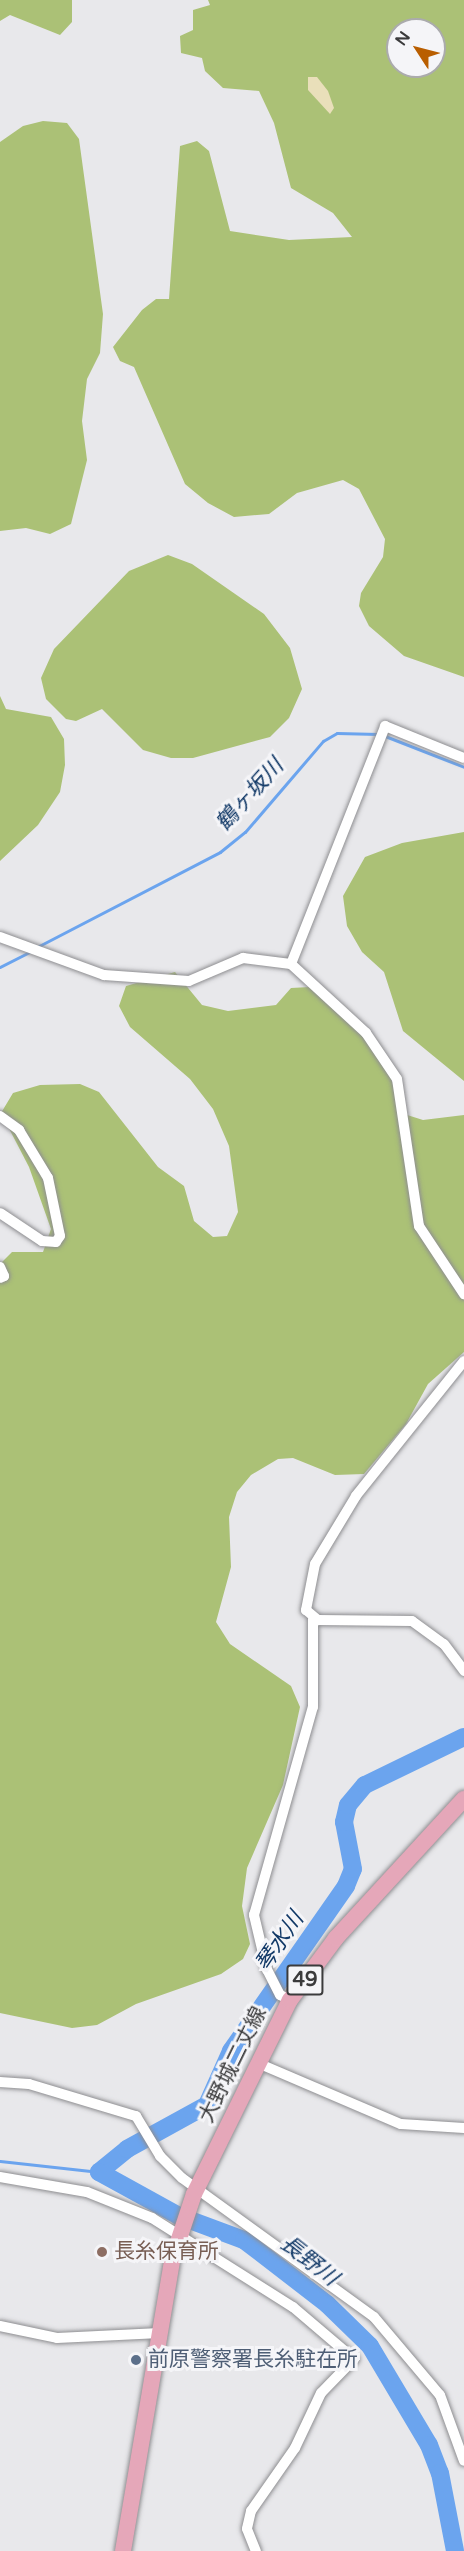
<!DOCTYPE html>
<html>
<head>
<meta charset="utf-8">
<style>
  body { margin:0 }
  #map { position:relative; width:464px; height:2551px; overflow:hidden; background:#e8e8eb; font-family:"Varela Round","Noto Sans JP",sans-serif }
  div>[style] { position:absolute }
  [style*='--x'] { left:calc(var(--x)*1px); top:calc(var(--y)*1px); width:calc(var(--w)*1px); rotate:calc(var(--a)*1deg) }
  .green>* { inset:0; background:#abc176 }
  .sand>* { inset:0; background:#e9dfba }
  .stream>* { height:3px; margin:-1.5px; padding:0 1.5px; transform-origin:1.5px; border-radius:1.5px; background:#6ba4ee }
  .river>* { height:18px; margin:-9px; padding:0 9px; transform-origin:9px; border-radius:9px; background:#6ba4ee }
  .roads { filter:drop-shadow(0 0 2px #8e8e91) drop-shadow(0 0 2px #8e8e91) }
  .minor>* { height:10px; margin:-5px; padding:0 5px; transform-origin:5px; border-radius:5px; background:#fff }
  .primary>* { height:16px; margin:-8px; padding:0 8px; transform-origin:8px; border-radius:8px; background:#e5a7b9 }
  .dots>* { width:16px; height:16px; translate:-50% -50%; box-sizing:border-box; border:3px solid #f5f5f8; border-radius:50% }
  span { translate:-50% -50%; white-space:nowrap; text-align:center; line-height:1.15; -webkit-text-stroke:6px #f5f5f8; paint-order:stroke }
  .shield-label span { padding:2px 4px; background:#f5f5f8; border:2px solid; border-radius:4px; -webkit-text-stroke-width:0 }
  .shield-label { font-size:20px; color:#3b3b3c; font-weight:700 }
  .street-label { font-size:21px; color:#3b3b3c }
  .education-label { font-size:21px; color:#785e54 }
  .left { translate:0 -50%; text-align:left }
  .service-label { font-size:21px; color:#4e5e75 }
  .water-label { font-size:22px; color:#123967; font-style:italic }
  .north { position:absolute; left:386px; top:18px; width:60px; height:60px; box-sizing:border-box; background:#f5f5f8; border:2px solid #ababad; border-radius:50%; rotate:306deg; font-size:16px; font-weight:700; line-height:24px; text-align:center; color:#3b3b3c }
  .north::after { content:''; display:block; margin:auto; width:21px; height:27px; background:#b95e00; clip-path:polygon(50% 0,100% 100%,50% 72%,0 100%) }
</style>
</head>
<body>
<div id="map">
  <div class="green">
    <div style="clip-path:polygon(0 0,72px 0,72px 22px,60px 35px,10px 15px,0 21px)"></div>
    <div style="clip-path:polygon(evenodd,208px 0,464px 0,464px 677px,404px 656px,369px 626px,359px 606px,361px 593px,383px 557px,385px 539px,359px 489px,343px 480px,297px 493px,269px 514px,234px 517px,208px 503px,185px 484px,134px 367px,120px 361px,113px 347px,142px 310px,156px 299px,169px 299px,180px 146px,197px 141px,209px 151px,230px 231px,289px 240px,352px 237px,333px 213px,291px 188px,274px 123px,259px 91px,223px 88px,205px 71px,202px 58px,181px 53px,180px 36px,193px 30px,193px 10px,210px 5px,208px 0,398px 30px,434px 30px,434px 66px,398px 66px,398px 30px)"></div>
    <div style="clip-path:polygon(43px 121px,67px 123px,79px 139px,103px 314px,100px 353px,87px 379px,82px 421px,87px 460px,71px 524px,50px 534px,26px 528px,0 531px,0 142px,23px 126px)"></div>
    <div style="clip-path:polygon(168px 555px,192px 564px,264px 614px,290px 648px,302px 689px,289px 718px,270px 737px,193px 758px,171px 758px,143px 750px,102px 709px,76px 721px,66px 719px,46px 699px,41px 678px,54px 649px,129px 571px)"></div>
    <div style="clip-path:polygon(0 696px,6px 709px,51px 717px,64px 739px,65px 765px,60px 792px,38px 825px,0 861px)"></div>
    <div style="clip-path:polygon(464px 832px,464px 1081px,403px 1031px,384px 972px,362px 952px,347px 926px,343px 896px,365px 857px,402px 843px)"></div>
    <div style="clip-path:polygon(175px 972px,202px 1005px,228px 1011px,276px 1005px,291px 988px,310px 987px,364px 1035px,390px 1076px,404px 1114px,423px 1120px,464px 1115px,464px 1352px,428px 1384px,406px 1424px,364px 1474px,335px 1475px,293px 1458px,278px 1459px,251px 1475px,237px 1492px,229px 1517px,231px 1567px,216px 1622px,230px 1644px,291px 1686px,300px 1707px,283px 1785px,247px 1868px,242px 1906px,250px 1944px,243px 1959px,221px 1974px,136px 2004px,97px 2025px,72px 2028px,0 2013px,0 1264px,12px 1252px,43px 1252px,51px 1229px,29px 1167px,1px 1113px,13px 1093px,40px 1085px,80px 1084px,99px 1092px,158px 1167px,184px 1186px,194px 1221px,213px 1237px,227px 1236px,238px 1212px,229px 1146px,213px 1109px,190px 1079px,130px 1027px,119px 1006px,126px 986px)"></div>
  </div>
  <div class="sand">
    <div style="clip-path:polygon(308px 77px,317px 77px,328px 91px,334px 108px,330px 114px,308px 90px)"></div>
  </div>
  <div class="stream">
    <div style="--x:385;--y:736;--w:85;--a:21.4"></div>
    <div style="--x:37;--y:947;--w:206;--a:-27.4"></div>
    <div style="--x:220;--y:852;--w:32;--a:-39"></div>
    <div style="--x:245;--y:832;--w:120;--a:-49.4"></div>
    <div style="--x:323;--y:741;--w:16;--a:-30"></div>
    <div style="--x:337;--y:733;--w:41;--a:1.4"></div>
    <div style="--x:0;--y:967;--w:33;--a:-27"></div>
    <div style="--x:0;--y:2161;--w:100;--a:6.3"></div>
  </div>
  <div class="river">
    <div style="--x:99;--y:2172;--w:36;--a:-39"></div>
    <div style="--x:127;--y:2149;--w:91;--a:-28.8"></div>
    <div style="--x:207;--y:2105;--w:59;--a:-66"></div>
    <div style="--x:231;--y:2051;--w:201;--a:-55.1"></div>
    <div style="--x:346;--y:1886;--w:18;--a:-68"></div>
    <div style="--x:353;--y:1869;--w:48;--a:-100.8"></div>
    <div style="--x:344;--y:1822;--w:17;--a:-77"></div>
    <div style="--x:348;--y:1805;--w:26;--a:-50"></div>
    <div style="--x:365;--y:1785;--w:110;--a:-25.9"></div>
    <div style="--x:99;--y:2172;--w:91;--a:28.8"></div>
    <div style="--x:179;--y:2216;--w:69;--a:20.3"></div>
    <div style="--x:244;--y:2240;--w:105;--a:37.6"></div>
    <div style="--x:327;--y:2304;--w:60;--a:44.3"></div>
    <div style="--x:370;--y:2346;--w:115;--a:59.2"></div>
    <div style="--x:429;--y:2445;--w:30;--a:69"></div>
    <div style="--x:440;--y:2473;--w:79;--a:79.1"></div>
  </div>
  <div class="roads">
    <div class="minor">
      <div style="--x:0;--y:937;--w:111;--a:20.1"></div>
      <div style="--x:104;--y:975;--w:85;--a:4"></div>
      <div style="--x:189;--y:981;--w:59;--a:-23.1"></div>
      <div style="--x:243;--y:958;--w:48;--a:7.1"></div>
      <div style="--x:291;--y:964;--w:102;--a:42.6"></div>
      <div style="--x:366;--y:1033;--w:55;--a:56"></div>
      <div style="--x:397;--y:1079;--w:149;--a:81.5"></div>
      <div style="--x:419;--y:1226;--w:82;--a:56.5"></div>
      <div style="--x:291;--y:964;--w:256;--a:-68.4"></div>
      <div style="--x:385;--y:726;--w:85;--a:22.1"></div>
      <div style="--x:0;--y:1116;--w:24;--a:36"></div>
      <div style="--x:19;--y:1130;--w:56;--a:58.9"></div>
      <div style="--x:48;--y:1178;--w:59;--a:78.3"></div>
      <div style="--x:60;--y:1236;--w:7;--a:124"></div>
      <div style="--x:56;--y:1242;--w:14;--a:-176"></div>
      <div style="--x:42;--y:1241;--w:50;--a:-146.3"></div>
      <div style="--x:0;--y:1267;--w:10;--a:66"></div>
      <div style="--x:4;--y:1276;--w:4;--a:153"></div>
      <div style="--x:464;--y:1361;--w:173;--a:128.7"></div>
      <div style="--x:356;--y:1496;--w:79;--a:121.1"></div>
      <div style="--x:315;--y:1564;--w:47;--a:101.1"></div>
      <div style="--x:306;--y:1610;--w:16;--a:40"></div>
      <div style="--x:318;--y:1620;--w:94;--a:0.6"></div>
      <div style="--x:412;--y:1621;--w:39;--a:36"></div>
      <div style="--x:444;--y:1644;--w:34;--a:53"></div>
      <div style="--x:290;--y:2000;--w:11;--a:-153"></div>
      <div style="--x:280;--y:1995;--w:28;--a:-117"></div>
      <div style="--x:267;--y:1970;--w:57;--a:-103.3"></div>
      <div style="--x:254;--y:1915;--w:216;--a:-74.2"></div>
      <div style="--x:313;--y:1707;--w:88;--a:-90"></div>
      <div style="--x:260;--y:2064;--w:153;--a:23.1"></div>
      <div style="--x:401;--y:2124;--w:63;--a:3.6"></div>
      <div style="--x:0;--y:2082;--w:29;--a:4"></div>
      <div style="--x:29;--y:2084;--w:112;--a:16.7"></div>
      <div style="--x:136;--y:2116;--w:47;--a:59"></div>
      <div style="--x:160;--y:2156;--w:31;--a:45"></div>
      <div style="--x:182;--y:2178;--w:237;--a:35.9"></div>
      <div style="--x:374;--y:2317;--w:102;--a:49.8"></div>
      <div style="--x:440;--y:2395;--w:70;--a:70"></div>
      <div style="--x:0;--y:2177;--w:88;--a:9.8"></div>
      <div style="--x:87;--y:2192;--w:70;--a:21.8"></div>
      <div style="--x:152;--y:2218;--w:167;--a:32.3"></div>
      <div style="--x:293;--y:2307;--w:80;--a:40.4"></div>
      <div style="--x:354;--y:2359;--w:47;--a:134.1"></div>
      <div style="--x:321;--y:2393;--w:61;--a:115.3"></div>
      <div style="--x:295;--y:2448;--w:77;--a:124.9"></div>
      <div style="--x:251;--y:2511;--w:18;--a:103"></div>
      <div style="--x:247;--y:2529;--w:24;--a:68"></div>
      <div style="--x:0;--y:2326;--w:58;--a:11.9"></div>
      <div style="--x:57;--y:2338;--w:103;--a:-2.8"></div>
    </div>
    <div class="primary">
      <div style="--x:123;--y:2551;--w:295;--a:-80.4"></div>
      <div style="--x:172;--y:2260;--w:70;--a:-71.6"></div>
      <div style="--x:194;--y:2194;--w:216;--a:-63.7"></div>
      <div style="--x:290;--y:2000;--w:77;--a:-53.4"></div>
      <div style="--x:336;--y:1938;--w:189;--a:-47.4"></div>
    </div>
  </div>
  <div class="dots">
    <div style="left:102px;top:2252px;background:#8d6e63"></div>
    <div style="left:136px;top:2360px;background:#5c6f8a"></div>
  </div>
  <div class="shield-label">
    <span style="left:305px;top:1980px">49</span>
  </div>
  <div class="street-label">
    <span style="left:233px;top:2065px;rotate:-64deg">大野城二丈線</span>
  </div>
  <div class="education-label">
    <span class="left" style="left:114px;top:2252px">長糸保育所</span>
  </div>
  <div class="service-label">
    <span class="left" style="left:148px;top:2360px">前原警察署長糸駐在所</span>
  </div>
  <div class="water-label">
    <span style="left:250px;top:795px;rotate:-48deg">鶴ヶ坂川</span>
    <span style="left:280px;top:1942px;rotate:-56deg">琴水川</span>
    <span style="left:309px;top:2261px;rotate:38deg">長野川</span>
  </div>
  <div class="north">N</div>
</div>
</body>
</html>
